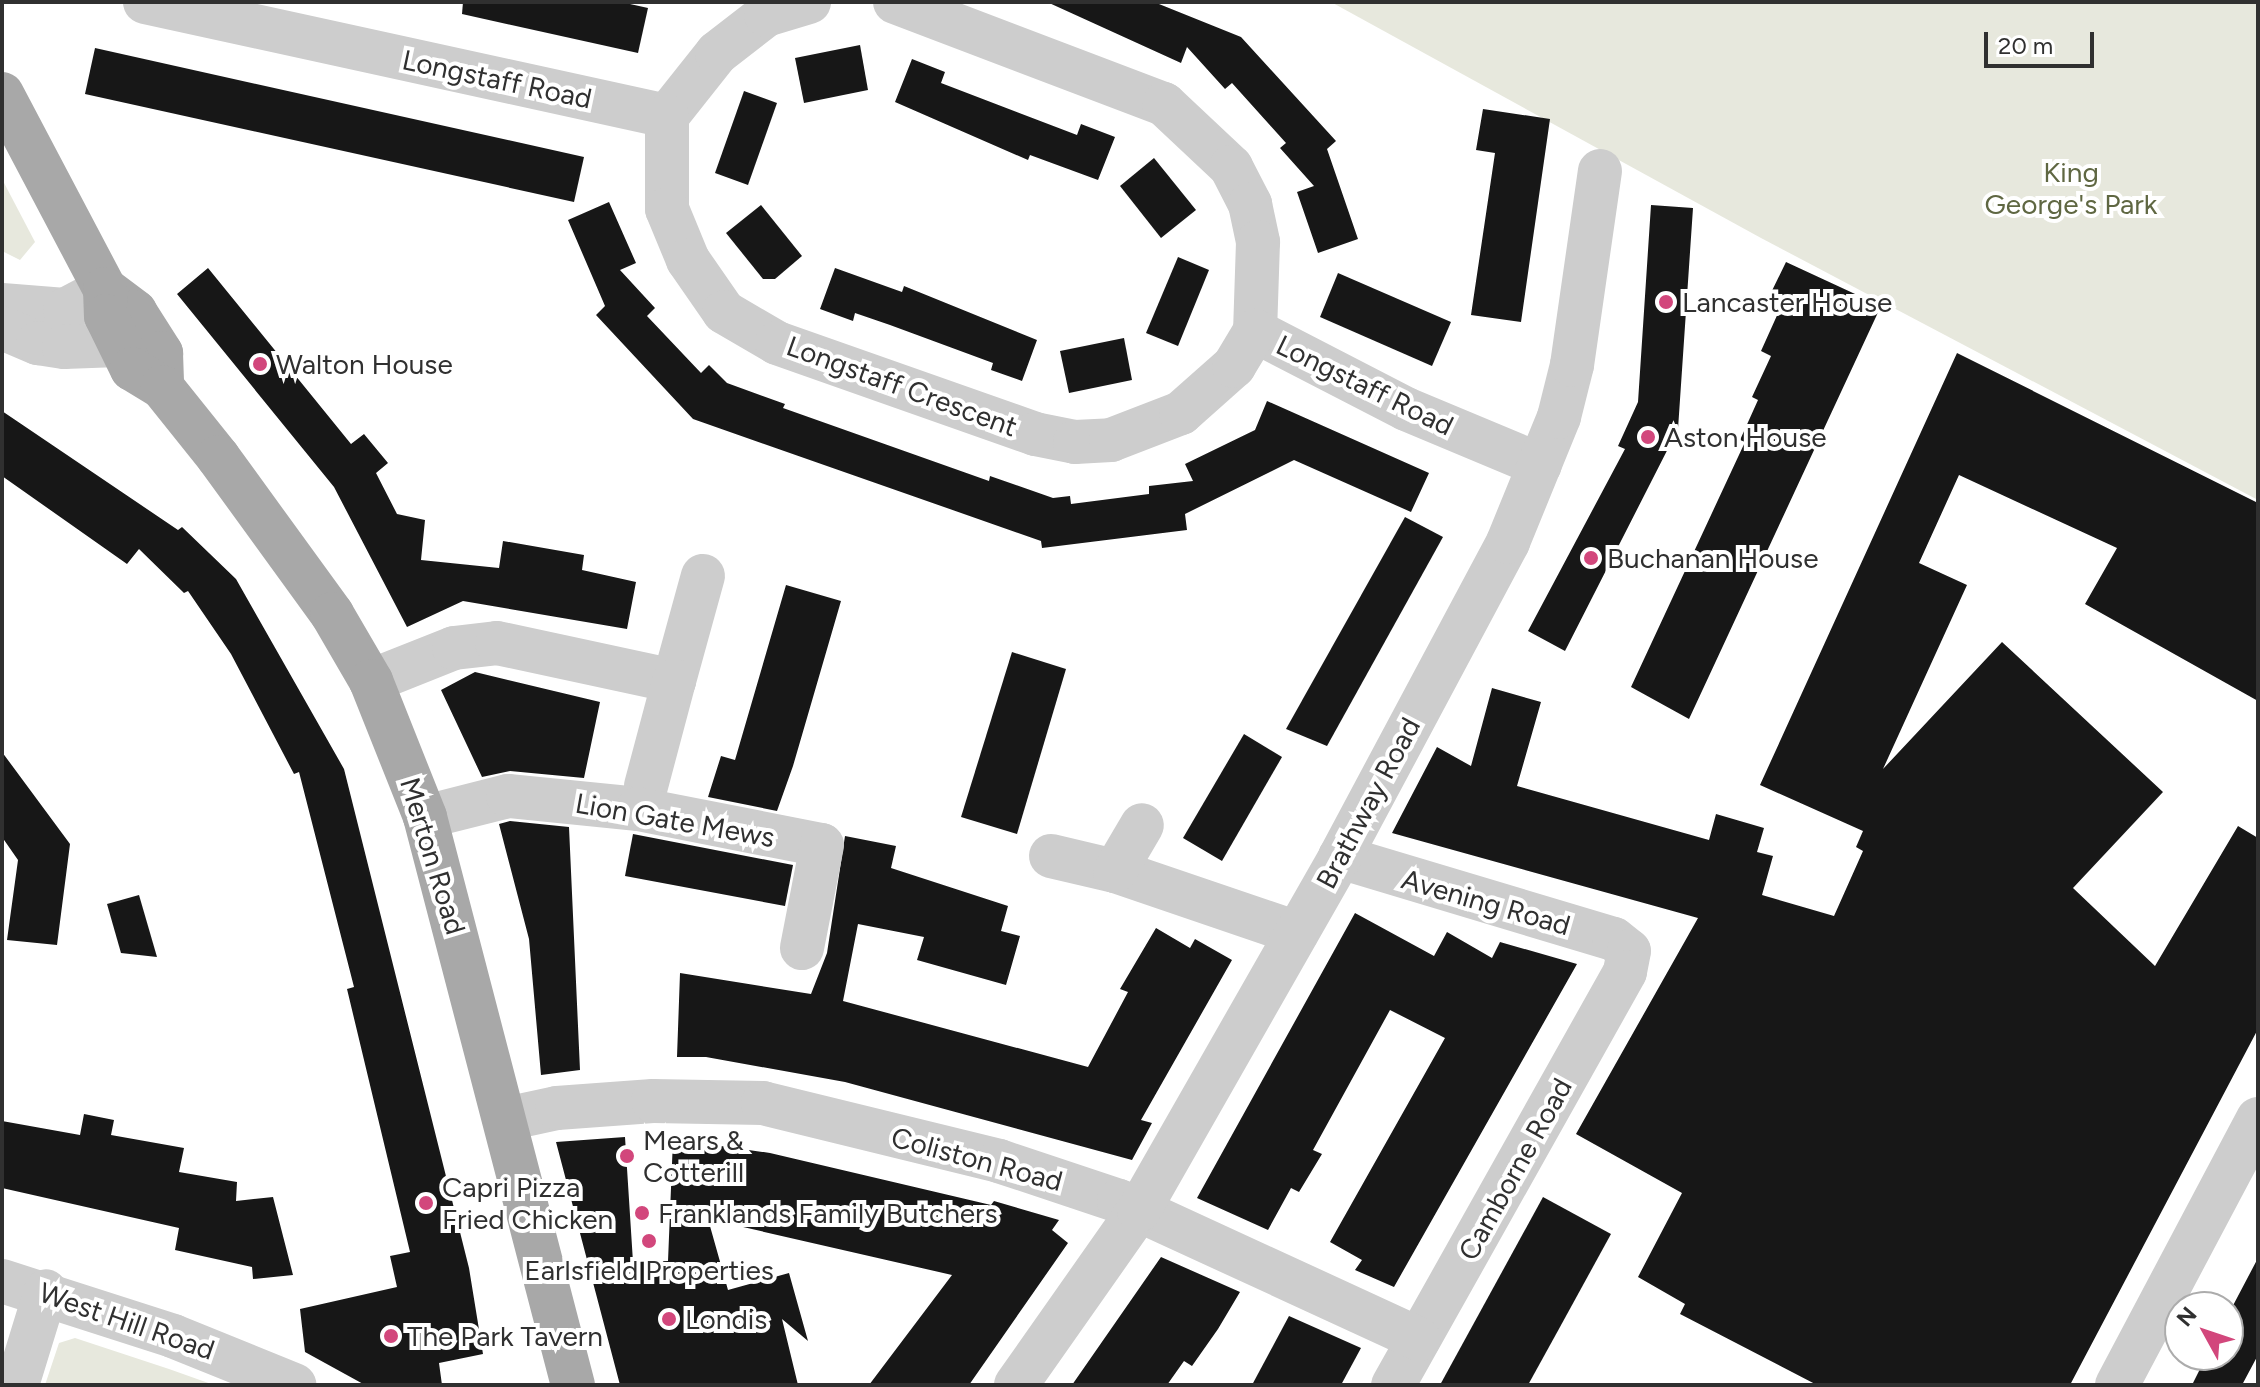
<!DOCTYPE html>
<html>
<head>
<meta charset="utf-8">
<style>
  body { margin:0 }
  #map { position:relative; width:2260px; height:1387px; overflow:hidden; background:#fff; font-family:Figtree,sans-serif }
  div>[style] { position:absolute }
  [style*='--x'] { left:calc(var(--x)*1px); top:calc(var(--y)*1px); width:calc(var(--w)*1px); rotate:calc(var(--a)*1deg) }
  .green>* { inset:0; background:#e7e8dd }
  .building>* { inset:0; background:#171717 }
  .minor>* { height:44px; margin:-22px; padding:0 22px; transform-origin:22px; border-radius:22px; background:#cdcdcd }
  .major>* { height:44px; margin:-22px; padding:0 22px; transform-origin:22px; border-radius:22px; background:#a8a8a8 }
  .dots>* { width:22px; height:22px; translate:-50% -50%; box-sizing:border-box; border:4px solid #fff; border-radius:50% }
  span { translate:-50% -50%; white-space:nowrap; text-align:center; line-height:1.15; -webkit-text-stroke:8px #fff; paint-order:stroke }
  .street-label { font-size:28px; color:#303030 }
  .park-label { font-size:28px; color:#5f6742 }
  .poi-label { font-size:28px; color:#303030 }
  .left { translate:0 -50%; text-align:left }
  .frame { position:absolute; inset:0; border:4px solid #303030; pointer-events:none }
  .north { position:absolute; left:2164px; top:1291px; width:80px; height:80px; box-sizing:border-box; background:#fff; border:2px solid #acacac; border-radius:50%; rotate:310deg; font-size:22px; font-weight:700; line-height:32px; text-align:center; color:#303030 }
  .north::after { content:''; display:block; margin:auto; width:28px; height:36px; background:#d2477c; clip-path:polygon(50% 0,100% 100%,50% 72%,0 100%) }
  .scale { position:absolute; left:1984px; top:32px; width:110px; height:36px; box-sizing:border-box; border:4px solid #303030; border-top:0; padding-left:10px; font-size:24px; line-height:28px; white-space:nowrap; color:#303030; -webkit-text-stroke:6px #fff; paint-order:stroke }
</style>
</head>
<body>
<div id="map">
  <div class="green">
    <div style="clip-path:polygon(1331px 2px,2258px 2px,2258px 500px,1761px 238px)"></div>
    <div style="clip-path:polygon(2px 179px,35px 242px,20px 260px,2px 251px)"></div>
    <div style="clip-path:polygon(75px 1338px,169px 1369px,214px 1385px,45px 1385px,59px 1343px)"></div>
  </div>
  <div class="building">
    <div style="clip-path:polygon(463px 2px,621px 2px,648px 8px,638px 53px,462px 14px)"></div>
    <div style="clip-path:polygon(1047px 2px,1154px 2px,1241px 37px,1336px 141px,1327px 149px,1358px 239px,1318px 253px,1297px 192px,1314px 186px,1280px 148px,1286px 143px,1232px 83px,1225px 89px,1187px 47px,1181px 63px)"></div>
    <div style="clip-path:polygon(860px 45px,868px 90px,804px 103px,795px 58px)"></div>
    <div style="clip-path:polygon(95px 48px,584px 157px,574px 202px,85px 94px)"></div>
    <div style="clip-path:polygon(912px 59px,945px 72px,941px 83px,1077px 135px,1081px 124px,1115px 137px,1098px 180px,1030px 155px,1028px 160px,895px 102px)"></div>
    <div style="clip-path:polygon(744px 91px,777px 103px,748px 185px,715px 173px)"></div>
    <div style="clip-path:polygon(1483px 109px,1550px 119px,1521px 322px,1471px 315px,1495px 153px,1476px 150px)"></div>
    <div style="clip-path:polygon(1154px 158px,1196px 210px,1161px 238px,1120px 186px)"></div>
    <div style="clip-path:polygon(609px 202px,636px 263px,620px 270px,655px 308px,647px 316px,701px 373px,709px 365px,727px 383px,785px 404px,783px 408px,989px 481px,990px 476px,1053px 498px,1070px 496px,1071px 504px,1149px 494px,1149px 486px,1193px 481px,1185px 464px,1255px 430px,1267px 401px,1429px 473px,1411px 512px,1294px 460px,1185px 514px,1187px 530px,1042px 548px,1041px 541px,693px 419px,596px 315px,605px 306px,568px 220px)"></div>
    <div style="clip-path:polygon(761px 205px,802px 256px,775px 279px,763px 279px,726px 233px)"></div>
    <div style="clip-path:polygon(1651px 205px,1693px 208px,1678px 429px,1565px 651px,1528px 631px,1625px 449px,1618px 446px,1638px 402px)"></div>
    <div style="clip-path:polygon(1178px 257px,1209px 270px,1178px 346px,1146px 333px)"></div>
    <div style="clip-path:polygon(1786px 262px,1881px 306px,1689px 719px,1631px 687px,1745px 442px,1740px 440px,1758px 400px,1752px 397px,1771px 356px,1761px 351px,1779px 311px,1765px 305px)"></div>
    <div style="clip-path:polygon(208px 268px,351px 444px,364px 434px,388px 463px,376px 473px,397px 514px,425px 520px,421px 560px,499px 568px,503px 541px,584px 555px,582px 570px,636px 582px,627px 629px,463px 601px,407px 627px,334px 487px,177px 294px)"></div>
    <div style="clip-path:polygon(835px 268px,902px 292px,904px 286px,1037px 340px,1022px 381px,991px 370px,993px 363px,890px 325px,855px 313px,853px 321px,820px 309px)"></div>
    <div style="clip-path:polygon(1338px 273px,1451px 322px,1432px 366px,1320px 317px)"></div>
    <div style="clip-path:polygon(1124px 338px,1132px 380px,1069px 393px,1060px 351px)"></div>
    <div style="clip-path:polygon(1957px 353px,2258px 503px,2258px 701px,2085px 604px,2117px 548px,1959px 475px,1919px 563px,1967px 585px,1883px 769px,2002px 642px,2163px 792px,2073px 888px,2155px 966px,2238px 826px,2258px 838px,2258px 1029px,2070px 1385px,1817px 1385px,1680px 1314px,1685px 1304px,1638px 1277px,1682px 1193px,1576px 1134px,1698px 918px,1392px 833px,1437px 747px,1471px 766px,1492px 688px,1541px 702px,1517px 786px,1709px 840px,1716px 814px,1764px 828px,1757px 852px,1773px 856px,1762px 895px,1834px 916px,1863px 851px,1856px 847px,1863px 831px,1760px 785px)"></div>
    <div style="clip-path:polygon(2px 411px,178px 530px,182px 527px,236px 579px,344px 769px,469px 1268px,483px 1354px,439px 1363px,442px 1385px,365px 1385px,305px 1352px,300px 1309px,397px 1287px,390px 1256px,410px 1252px,347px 989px,354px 987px,299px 772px,294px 774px,231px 654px,188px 591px,184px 593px,139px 549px,127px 564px,2px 476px)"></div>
    <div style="clip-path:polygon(1405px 517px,1443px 537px,1327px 746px,1286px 729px)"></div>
    <div style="clip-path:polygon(786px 585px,841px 601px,793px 766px,777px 811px,708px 797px,721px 756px,735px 760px)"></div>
    <div style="clip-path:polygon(1012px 652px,1066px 669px,1017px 834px,961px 817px)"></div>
    <div style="clip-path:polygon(475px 672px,600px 702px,584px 778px,510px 771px,482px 777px,441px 690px)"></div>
    <div style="clip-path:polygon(1244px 734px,1282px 757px,1222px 861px,1183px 838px)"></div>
    <div style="clip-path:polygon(2px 752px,70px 844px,57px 945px,7px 940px,18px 860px,2px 837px)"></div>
    <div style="clip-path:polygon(510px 821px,569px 827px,580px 1070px,541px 1075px,529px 939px,499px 824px)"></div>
    <div style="clip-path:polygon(633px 834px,793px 865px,785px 906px,625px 876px)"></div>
    <div style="clip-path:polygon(845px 836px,896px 846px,891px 868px,1008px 906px,1001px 931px,1020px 936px,1006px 985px,917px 960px,924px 937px,858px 924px,843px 1001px,1088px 1067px,1128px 992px,1120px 989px,1156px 928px,1190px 948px,1195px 939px,1232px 960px,1141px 1120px,1152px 1123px,1132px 1160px,845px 1082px,706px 1057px,677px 1057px,680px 973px,811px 994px,827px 953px)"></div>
    <div style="clip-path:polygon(139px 895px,157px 957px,121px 953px,107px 904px)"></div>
    <div style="clip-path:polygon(1355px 913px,1434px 956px,1447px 932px,1492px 958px,1500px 942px,1577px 964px,1394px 1287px,1355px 1270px,1362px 1260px,1330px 1242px,1445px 1038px,1390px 1010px,1313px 1150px,1322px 1154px,1299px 1192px,1291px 1188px,1268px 1230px,1197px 1198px)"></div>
    <div style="clip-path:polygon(84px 1114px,114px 1120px,111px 1135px,184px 1148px,179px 1172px,237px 1182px,236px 1201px,273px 1197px,293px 1275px,253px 1279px,252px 1267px,175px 1250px,179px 1228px,2px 1188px,2px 1121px,80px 1135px)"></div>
    <div style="clip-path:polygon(625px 1137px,633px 1262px,668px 1261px,673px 1139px,770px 1153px,991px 1205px,994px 1201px,1059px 1220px,1052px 1230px,1068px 1243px,969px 1385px,869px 1385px,952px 1275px,708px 1219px,728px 1290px,789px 1273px,808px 1341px,782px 1319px,798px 1385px,620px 1385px,556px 1142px)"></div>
    <div style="clip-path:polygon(1543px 1197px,1611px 1234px,1560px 1327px,1528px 1385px,1440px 1385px)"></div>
    <div style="clip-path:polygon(1161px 1257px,1240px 1292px,1218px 1329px,1192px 1366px,1184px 1361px,1167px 1385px,1072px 1385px)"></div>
    <div style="clip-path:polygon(2258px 1258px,2258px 1355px,2242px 1385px,2192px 1385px,2207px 1355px,2228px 1355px,2228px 1315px)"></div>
    <div style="clip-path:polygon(1289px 1316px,1361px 1348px,1341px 1385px,1252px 1385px)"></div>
  </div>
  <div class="minor">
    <div style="--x:145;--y:2;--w:534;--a:12.32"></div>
    <div style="--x:667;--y:116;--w:80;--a:-51.6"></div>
    <div style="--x:717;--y:53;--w:62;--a:-37.8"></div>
    <div style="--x:766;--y:15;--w:45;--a:-16.8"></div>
    <div style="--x:895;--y:2;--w:288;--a:20.8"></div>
    <div style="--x:1164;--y:104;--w:92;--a:43.2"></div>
    <div style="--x:1231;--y:167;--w:42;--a:62.8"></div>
    <div style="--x:1250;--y:204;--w:39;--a:78"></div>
    <div style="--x:1258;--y:242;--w:89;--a:91.9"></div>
    <div style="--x:1255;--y:331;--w:170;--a:27.3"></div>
    <div style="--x:1406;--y:409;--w:145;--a:22.7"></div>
    <div style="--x:667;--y:116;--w:93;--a:90"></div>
    <div style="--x:667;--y:209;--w:55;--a:67.6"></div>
    <div style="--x:688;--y:260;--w:63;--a:55.3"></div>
    <div style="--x:724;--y:312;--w:61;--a:30.3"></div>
    <div style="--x:777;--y:343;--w:274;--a:19.4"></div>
    <div style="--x:1035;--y:434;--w:41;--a:11.3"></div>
    <div style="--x:1075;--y:442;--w:36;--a:-3"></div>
    <div style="--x:1111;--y:440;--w:75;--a:-21.1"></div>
    <div style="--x:1181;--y:413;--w:71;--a:-41.6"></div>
    <div style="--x:1234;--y:366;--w:41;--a:-59"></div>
    <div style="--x:2;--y:305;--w:63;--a:4.5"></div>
    <div style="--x:65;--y:310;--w:45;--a:-27.7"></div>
    <div style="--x:2;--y:328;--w:39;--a:23"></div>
    <div style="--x:38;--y:343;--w:26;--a:9"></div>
    <div style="--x:64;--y:347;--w:54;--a:-2.1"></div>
    <div style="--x:371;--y:681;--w:89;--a:-21.7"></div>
    <div style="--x:454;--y:648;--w:43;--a:-6.6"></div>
    <div style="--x:497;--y:643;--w:181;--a:12.1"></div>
    <div style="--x:674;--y:681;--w:109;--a:-74.6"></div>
    <div style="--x:646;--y:786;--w:109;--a:-75.1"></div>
    <div style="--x:425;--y:817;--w:86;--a:-14.2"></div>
    <div style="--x:508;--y:796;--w:131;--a:5.7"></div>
    <div style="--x:638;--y:809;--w:187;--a:11.1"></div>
    <div style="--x:822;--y:845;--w:105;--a:101"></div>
    <div style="--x:1051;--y:856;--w:66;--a:13.2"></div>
    <div style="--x:1115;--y:871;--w:192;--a:18.8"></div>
    <div style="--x:1340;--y:857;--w:286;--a:16.7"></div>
    <div style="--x:1614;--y:939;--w:19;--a:39"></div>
    <div style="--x:1629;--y:951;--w:21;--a:101"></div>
    <div style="--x:1625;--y:972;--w:474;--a:119.3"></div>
    <div style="--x:1115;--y:871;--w:53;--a:-59.6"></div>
    <div style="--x:506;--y:1119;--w:52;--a:-12.2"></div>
    <div style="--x:557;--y:1108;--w:96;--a:-4.2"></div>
    <div style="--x:653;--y:1101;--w:110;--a:1"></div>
    <div style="--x:763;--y:1103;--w:243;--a:13.8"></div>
    <div style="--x:999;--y:1161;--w:126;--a:18.4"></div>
    <div style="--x:1119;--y:1201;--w:330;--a:24.7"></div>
    <div style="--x:2;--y:1281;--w:180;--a:17.8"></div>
    <div style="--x:173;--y:1336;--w:131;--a:22"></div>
    <div style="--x:17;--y:1385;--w:98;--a:-72.9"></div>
    <div style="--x:1016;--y:1385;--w:214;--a:-54.9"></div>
    <div style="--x:1139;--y:1210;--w:406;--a:-60.3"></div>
    <div style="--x:1340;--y:857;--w:357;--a:-61.9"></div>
    <div style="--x:1508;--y:542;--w:135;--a:-67.8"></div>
    <div style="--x:1559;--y:417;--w:54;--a:-76"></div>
    <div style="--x:1572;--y:365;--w:196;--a:-81.8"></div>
    <div style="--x:2117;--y:1385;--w:301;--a:-62.1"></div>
  </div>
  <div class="major">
    <div style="--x:2;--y:94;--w:221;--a:62.2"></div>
    <div style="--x:105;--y:289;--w:38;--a:37"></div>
    <div style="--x:135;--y:312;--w:49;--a:57.6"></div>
    <div style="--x:161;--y:353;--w:34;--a:88"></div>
    <div style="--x:105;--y:289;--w:27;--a:88"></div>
    <div style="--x:106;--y:316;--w:59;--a:63.9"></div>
    <div style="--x:132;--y:369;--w:35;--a:31"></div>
    <div style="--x:162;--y:387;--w:90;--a:51.3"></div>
    <div style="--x:218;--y:457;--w:194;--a:54"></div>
    <div style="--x:332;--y:614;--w:78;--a:59.8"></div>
    <div style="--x:371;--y:681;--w:146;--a:68.3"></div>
    <div style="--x:425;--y:817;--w:587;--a:75.4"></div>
  </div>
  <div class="dots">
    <div style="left:1666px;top:302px;background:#d2477c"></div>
    <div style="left:260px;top:364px;background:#d2477c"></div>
    <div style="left:1648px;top:437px;background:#d2477c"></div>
    <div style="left:1591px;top:558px;background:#d2477c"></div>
    <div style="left:627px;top:1156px;background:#d2477c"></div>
    <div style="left:426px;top:1203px;background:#d2477c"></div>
    <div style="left:642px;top:1213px;background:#d2477c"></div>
    <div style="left:649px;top:1241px;background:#d2477c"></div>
    <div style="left:669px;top:1319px;background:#d2477c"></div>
    <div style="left:391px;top:1336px;background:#d2477c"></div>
  </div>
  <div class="street-label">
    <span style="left:497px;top:79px;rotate:12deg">Longstaff Road</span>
    <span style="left:1365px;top:385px;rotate:26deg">Longstaff Road</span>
    <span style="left:902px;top:386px;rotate:20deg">Longstaff Crescent</span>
    <span style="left:1368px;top:803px;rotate:-62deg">Brathway Road</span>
    <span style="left:675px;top:820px;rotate:10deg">Lion Gate Mews</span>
    <span style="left:433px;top:856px;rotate:73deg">Merton Road</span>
    <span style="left:1486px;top:902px;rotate:16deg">Avening Road</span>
    <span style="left:977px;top:1159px;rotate:15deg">Coliston Road</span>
    <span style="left:1515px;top:1169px;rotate:-61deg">Camborne Road</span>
    <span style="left:127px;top:1321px;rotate:19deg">West Hill Road</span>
  </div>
  <div class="park-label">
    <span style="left:2071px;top:188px">King<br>George's Park</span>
  </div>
  <div class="poi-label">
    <span class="left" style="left:1682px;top:302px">Lancaster House</span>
    <span class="left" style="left:276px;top:364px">Walton House</span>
    <span class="left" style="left:1664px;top:437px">Aston House</span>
    <span class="left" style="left:1607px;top:558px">Buchanan House</span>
    <span class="left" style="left:643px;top:1156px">Mears &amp;<br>Cotterill</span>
    <span class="left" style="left:442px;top:1203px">Capri Pizza<br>Fried Chicken</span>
    <span class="left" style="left:658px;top:1213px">Franklands Family Butchers</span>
    <span style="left:649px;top:1270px">Earlsfield Properties</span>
    <span class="left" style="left:685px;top:1319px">Londis</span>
    <span class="left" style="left:407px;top:1336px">The Park Tavern</span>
  </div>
  <div class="frame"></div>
  <div class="north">N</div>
  <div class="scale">20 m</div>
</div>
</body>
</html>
